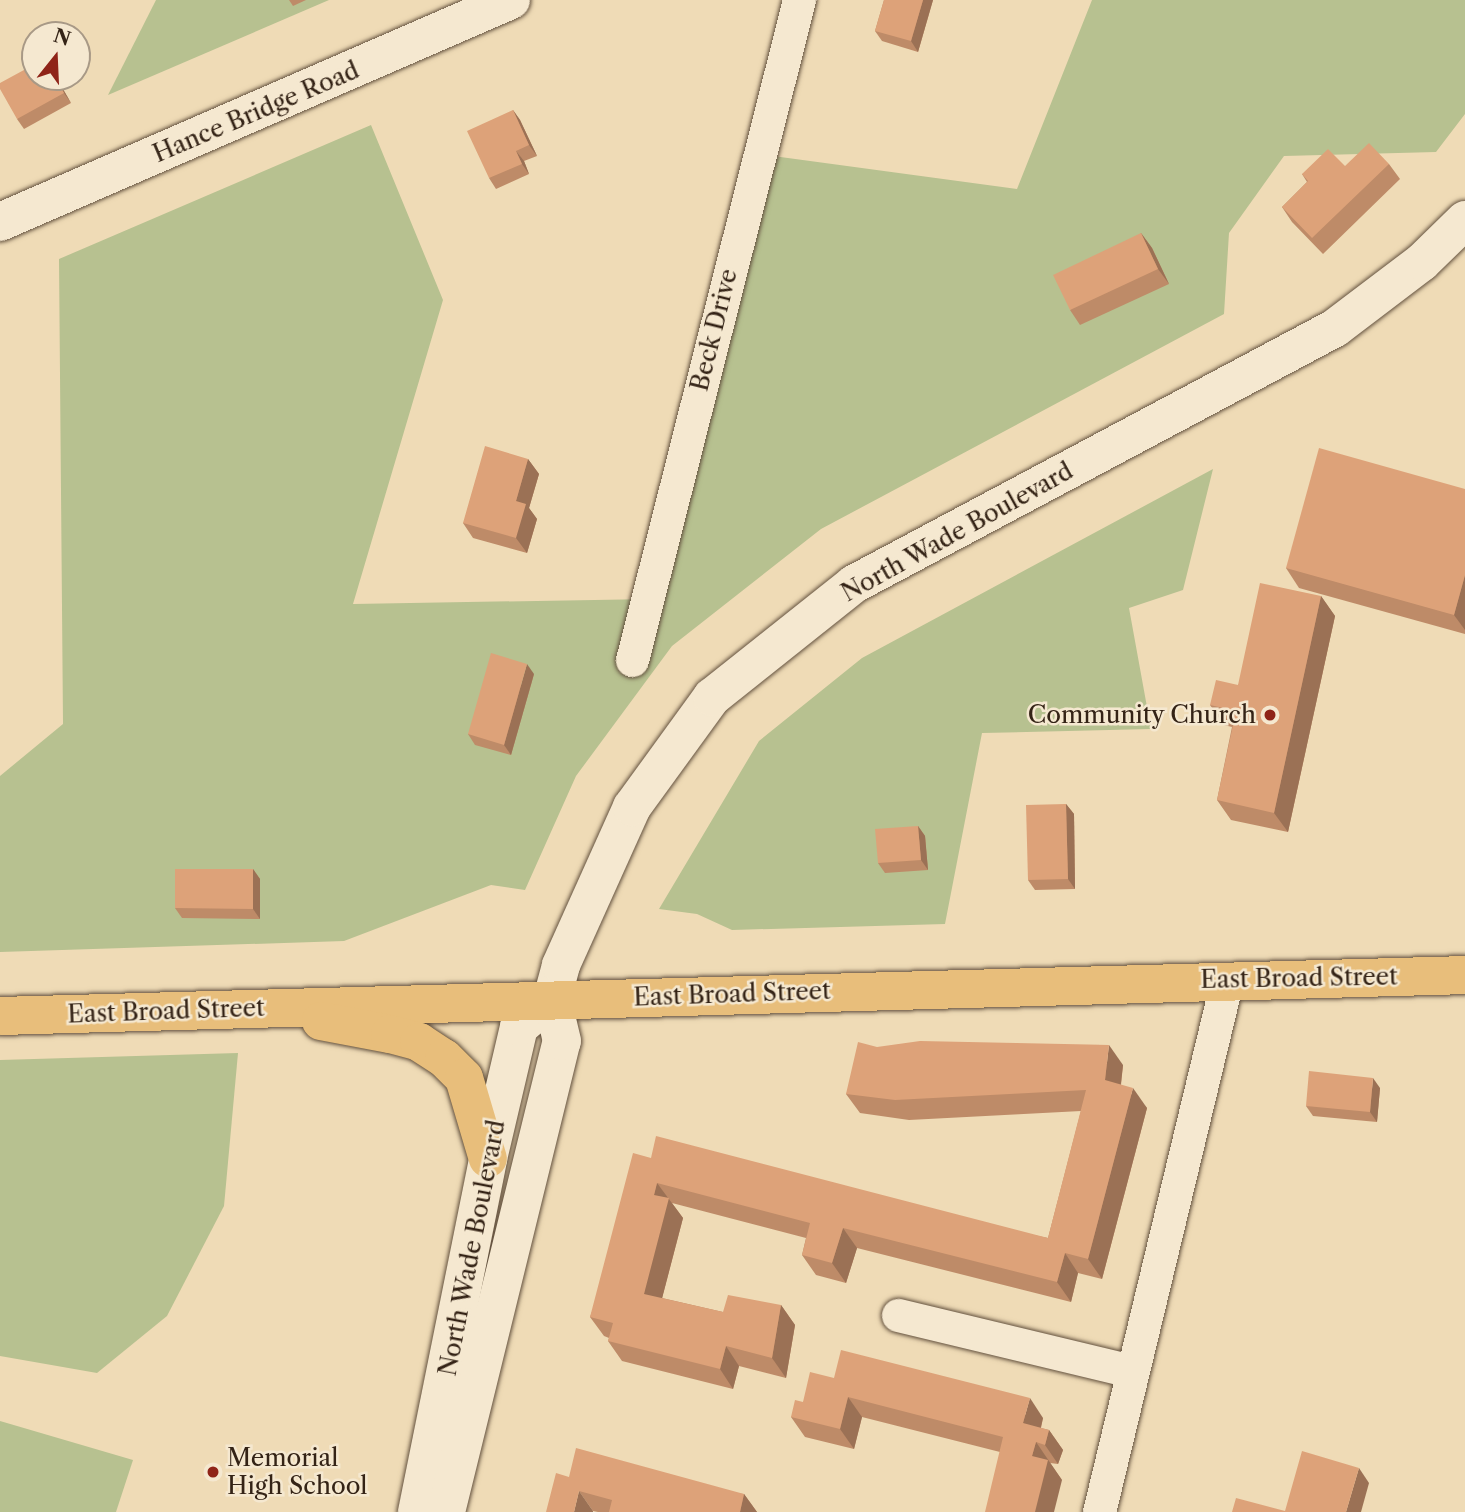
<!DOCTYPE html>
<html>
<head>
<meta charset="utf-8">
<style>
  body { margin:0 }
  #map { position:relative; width:1465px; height:1512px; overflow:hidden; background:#efdbb6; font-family:"Libre Caslon Text",serif }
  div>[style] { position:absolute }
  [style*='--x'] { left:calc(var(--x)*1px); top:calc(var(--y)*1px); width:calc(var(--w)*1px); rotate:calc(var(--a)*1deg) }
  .green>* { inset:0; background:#b7c190 }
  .roads { filter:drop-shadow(0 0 2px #63513e) drop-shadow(0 0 2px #63513e) }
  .street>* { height:33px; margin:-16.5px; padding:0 16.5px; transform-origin:16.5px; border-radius:16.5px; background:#f5e8d0 }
  .secondary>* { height:38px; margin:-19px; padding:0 19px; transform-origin:19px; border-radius:19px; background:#f5e8d0 }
  .primary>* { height:38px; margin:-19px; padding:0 19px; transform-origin:19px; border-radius:19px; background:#e8be7b }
  .wall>* { inset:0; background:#be8b68 }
  .shaded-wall>* { inset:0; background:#9b7155 }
  .building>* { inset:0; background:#dda279 }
  .dots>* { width:19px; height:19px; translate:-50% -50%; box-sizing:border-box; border:4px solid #f5e8d0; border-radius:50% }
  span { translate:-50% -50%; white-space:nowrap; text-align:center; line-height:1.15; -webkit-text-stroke:5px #f5e8d0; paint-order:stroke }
  .street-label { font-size:24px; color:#342316 }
  .poi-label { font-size:24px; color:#342316 }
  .right { translate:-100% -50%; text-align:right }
  .left { translate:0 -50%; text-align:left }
  .north { position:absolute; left:21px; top:21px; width:70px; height:70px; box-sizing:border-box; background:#f5e8d0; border:2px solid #a89986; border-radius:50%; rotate:18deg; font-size:19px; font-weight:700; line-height:28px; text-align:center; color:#342316 }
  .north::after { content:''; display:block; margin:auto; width:24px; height:32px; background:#8f2418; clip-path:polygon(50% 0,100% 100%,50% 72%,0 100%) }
</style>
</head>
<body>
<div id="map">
  <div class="green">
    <div style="clip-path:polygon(156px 0,329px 0,108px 95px)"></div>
    <div style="clip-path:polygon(1092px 0,1465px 0,1465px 114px,1436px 152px,1284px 156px,1229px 233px,1224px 314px,821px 529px,672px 646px,576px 776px,525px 890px,491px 885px,344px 941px,0 952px,0 776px,63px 724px,59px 259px,371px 125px,443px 300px,353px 604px,652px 599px,758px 154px,1017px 189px)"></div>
    <div style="clip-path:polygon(1213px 469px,1183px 590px,1129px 608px,1151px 729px,982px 733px,945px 924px,732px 930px,697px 914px,659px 909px,759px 741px,862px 658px)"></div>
    <div style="clip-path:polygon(238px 1053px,224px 1206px,167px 1316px,97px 1373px,0 1356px,0 1060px)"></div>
    <div style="clip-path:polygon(0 1421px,133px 1460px,116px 1512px,0 1512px)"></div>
  </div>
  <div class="roads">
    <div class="street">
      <div style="--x:632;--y:660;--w:681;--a:-75.8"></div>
      <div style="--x:898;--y:1315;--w:241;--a:13.5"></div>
      <div style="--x:1099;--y:1512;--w:547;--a:-76.47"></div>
    </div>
    <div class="secondary">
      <div style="--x:0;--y:222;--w:557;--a:-23.48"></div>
      <div style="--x:417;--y:1512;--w:360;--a:-78.6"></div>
      <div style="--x:488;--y:1159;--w:136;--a:-76.8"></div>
      <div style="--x:519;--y:1027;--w:43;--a:-40.3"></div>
      <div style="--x:446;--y:1512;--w:485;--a:-76.2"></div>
      <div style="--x:562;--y:1041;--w:43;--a:-103.4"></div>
      <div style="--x:552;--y:999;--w:35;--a:-75"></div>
      <div style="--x:561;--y:965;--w:173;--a:-65.8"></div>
      <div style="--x:632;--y:807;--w:136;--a:-54"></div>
      <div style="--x:712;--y:697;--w:181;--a:-38.5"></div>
      <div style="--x:854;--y:584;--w:545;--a:-28.02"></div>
      <div style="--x:1335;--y:328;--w:109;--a:-37.2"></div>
      <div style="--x:1422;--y:262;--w:60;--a:-44.3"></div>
    </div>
    <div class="primary">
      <div style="--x:0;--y:1016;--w:1466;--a:-1.6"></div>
      <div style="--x:321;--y:1021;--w:70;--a:10.7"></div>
      <div style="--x:390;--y:1034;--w:30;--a:15"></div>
      <div style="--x:419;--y:1042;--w:30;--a:33"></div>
      <div style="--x:444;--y:1058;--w:28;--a:45"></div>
      <div style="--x:464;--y:1078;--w:84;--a:73.5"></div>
    </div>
  </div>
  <div class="wall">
    <div style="clip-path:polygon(289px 0,306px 0,293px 6px)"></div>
    <div style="clip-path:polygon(884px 0,933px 0,918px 52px,882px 41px,875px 31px)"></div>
    <div style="clip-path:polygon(35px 77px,56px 77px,71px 103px,24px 129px,17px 119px)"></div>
    <div style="clip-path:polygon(513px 110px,520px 120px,537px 156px,524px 161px,529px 174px,496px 189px,489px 178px)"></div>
    <div style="clip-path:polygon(1389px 164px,1400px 179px,1323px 254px,1292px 222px,1282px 207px,1307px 182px,1302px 174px,1345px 166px)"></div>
    <div style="clip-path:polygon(1141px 233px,1152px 248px,1169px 284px,1080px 325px,1070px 310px)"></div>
    <div style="clip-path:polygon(528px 459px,539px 474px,529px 508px,537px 519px,527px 553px,473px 538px,463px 523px)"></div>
    <div style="clip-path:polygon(1465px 489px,1465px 634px,1299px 588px,1286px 568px)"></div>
    <div style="clip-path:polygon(1321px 596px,1335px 616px,1288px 832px,1231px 820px,1217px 800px,1232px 727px,1224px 725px,1210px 705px,1238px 685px)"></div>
    <div style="clip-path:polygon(534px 674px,511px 755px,475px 745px,468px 734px)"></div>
    <div style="clip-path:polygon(1066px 804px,1074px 814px,1075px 889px,1035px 890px,1028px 880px)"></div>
    <div style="clip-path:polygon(918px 826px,925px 836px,928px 870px,885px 873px,878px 863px)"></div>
    <div style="clip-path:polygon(253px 869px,260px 879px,260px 919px,182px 918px,175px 908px)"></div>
    <div style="clip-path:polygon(877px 1047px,1123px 1065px,1121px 1085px,1147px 1108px,1102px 1279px,1078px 1273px,1071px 1302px,857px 1248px,846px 1283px,816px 1275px,802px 1255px,806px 1238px,672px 1203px,683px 1218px,662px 1298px,723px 1312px,781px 1305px,795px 1325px,786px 1378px,739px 1366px,733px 1389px,622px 1361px,608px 1341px,609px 1338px,604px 1336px,590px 1317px,651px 1158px,1048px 1238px,1081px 1111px,909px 1120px,860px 1113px,846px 1094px)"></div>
    <div style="clip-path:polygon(1380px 1088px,1377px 1122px,1313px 1116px,1306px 1106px)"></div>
    <div style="clip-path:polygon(834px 1378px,1043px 1418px,1041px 1428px,1049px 1430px,1063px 1450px,1058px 1464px,1050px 1463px,1062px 1480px,1000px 1452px,862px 1417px,854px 1449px,805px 1437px,791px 1417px,803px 1402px)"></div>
    <div style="clip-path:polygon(569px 1477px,744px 1494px,757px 1512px,598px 1512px,593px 1511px)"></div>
  </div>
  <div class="shaded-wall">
    <div style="clip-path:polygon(923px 0,933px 0,918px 52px,911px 41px)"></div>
    <div style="clip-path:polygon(55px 77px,56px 77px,71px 103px,64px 93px)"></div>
    <div style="clip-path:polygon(513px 110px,520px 120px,537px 156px,529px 145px)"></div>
    <div style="clip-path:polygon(516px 151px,524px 161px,529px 174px,522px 164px)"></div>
    <div style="clip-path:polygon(1141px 233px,1152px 248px,1169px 284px,1158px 269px)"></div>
    <div style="clip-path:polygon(528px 459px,539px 474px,529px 508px,537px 519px,527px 553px,516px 538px,516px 501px)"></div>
    <div style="clip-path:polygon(1465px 575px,1465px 630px,1454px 615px)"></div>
    <div style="clip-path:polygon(1321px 596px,1335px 616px,1288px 832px,1274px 813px)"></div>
    <div style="clip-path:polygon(527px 664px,534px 674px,511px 755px,504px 745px)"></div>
    <div style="clip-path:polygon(1066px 804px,1074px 814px,1075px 889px,1068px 879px)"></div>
    <div style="clip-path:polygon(918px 826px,925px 836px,928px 870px,921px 860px)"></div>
    <div style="clip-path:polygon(253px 869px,260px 879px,260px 919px,253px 909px)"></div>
    <div style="clip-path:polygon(1109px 1045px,1123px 1065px,1119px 1100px,1105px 1080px)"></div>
    <div style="clip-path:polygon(1373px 1078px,1380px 1088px,1377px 1122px,1370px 1112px)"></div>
    <div style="clip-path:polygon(1133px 1088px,1147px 1108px,1102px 1279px,1088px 1259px)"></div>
    <div style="clip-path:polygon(657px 1183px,683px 1218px,658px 1314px,644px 1294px,654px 1195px)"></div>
    <div style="clip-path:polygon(843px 1228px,857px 1248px,846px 1283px,832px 1263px)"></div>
    <div style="clip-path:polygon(1065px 1253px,1078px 1273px,1071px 1302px,1057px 1282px)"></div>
    <div style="clip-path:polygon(781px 1305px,795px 1325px,786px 1378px,772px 1358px)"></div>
    <div style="clip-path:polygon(726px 1346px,739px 1366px,733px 1389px,720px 1369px)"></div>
    <div style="clip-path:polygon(848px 1397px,862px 1417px,854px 1449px,840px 1429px)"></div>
    <div style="clip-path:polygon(1030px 1398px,1043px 1418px,1037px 1443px,1023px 1423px)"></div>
    <div style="clip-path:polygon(1049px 1430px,1063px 1450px,1058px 1464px,1045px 1445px)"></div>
    <div style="clip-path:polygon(1036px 1442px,1062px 1480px,1054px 1512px,1035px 1512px,1032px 1456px)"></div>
    <div style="clip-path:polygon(1359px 1468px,1369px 1483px,1361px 1512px,1346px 1512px)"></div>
    <div style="clip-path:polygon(579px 1491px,593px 1511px,593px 1512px,574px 1512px)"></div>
    <div style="clip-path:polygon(744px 1494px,757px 1512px,740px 1512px)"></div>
  </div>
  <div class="building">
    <div style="clip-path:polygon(884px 0,923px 0,911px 41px,875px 31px)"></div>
    <div style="clip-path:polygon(35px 64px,35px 77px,55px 77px,64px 93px,17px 119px,0 89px,0 83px)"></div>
    <div style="clip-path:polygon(513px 110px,529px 145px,516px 151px,522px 164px,489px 178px,467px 131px)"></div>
    <div style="clip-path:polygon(1369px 143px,1389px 164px,1312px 238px,1282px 207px,1308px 181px,1302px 174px,1328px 149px,1345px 166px)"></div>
    <div style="clip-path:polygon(1141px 233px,1158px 269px,1070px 310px,1053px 275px)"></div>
    <div style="clip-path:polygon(485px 446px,528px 459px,516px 501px,526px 504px,516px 538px,463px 523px)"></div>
    <div style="clip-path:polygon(1319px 448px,1465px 489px,1465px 575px,1454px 615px,1286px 568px)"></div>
    <div style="clip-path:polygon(1260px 583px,1321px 596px,1274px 813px,1217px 800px,1236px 711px,1210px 705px,1216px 680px,1238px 685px)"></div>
    <div style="clip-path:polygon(491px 653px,527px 664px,504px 745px,468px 734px)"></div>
    <div style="clip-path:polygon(1066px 804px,1068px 879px,1028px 880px,1026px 805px)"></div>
    <div style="clip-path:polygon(918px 826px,921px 860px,878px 863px,875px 829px)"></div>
    <div style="clip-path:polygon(175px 869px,253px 869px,253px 909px,175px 908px)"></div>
    <div style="clip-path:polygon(920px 1041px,1109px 1045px,1105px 1080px,1133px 1088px,1088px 1259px,1065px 1253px,1057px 1282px,843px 1228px,832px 1263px,802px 1255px,810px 1223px,657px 1183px,654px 1195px,669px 1198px,644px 1294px,723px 1312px,728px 1295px,781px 1305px,772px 1358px,726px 1346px,720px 1369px,608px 1341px,613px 1323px,590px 1317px,633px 1153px,651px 1158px,656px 1136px,1048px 1238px,1086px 1090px,895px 1100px,846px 1094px,858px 1042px,877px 1047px)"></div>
    <div style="clip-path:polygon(1309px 1071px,1373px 1078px,1370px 1112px,1306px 1106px)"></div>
    <div style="clip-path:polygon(841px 1350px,1030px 1398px,1023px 1423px,1049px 1430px,1045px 1445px,1036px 1442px,1032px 1456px,1048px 1460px,1035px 1512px,985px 1512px,1003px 1437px,848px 1397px,840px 1429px,791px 1417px,795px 1400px,803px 1402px,810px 1372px,834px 1378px)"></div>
    <div style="clip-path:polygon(576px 1448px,744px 1494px,740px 1512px,609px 1512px,612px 1500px,579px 1491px,574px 1512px,546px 1512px,556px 1473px,569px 1477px)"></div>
    <div style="clip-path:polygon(1302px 1451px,1359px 1468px,1346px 1512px,1232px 1512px,1236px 1498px,1285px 1511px)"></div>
  </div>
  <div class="dots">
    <div style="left:1270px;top:715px;background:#8f2418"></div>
    <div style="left:213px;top:1472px;background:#8f2418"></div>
  </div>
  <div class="street-label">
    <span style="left:256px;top:112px;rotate:-23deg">Hance Bridge Road</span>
    <span style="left:714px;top:330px;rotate:-76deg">Beck Drive</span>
    <span style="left:957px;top:532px;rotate:-29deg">North Wade Boulevard</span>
    <span style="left:1299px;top:978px;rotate:-1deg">East Broad Street</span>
    <span style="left:732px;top:994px;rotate:-2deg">East Broad Street</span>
    <span style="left:166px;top:1011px;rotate:-2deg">East Broad Street</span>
    <span style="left:472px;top:1248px;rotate:-79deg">North Wade Boulevard</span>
  </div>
  <div class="poi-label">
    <span class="right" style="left:1256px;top:715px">Community Church</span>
    <span class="left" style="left:227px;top:1472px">Memorial<br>High School</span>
  </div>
  <div class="north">N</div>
</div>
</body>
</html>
